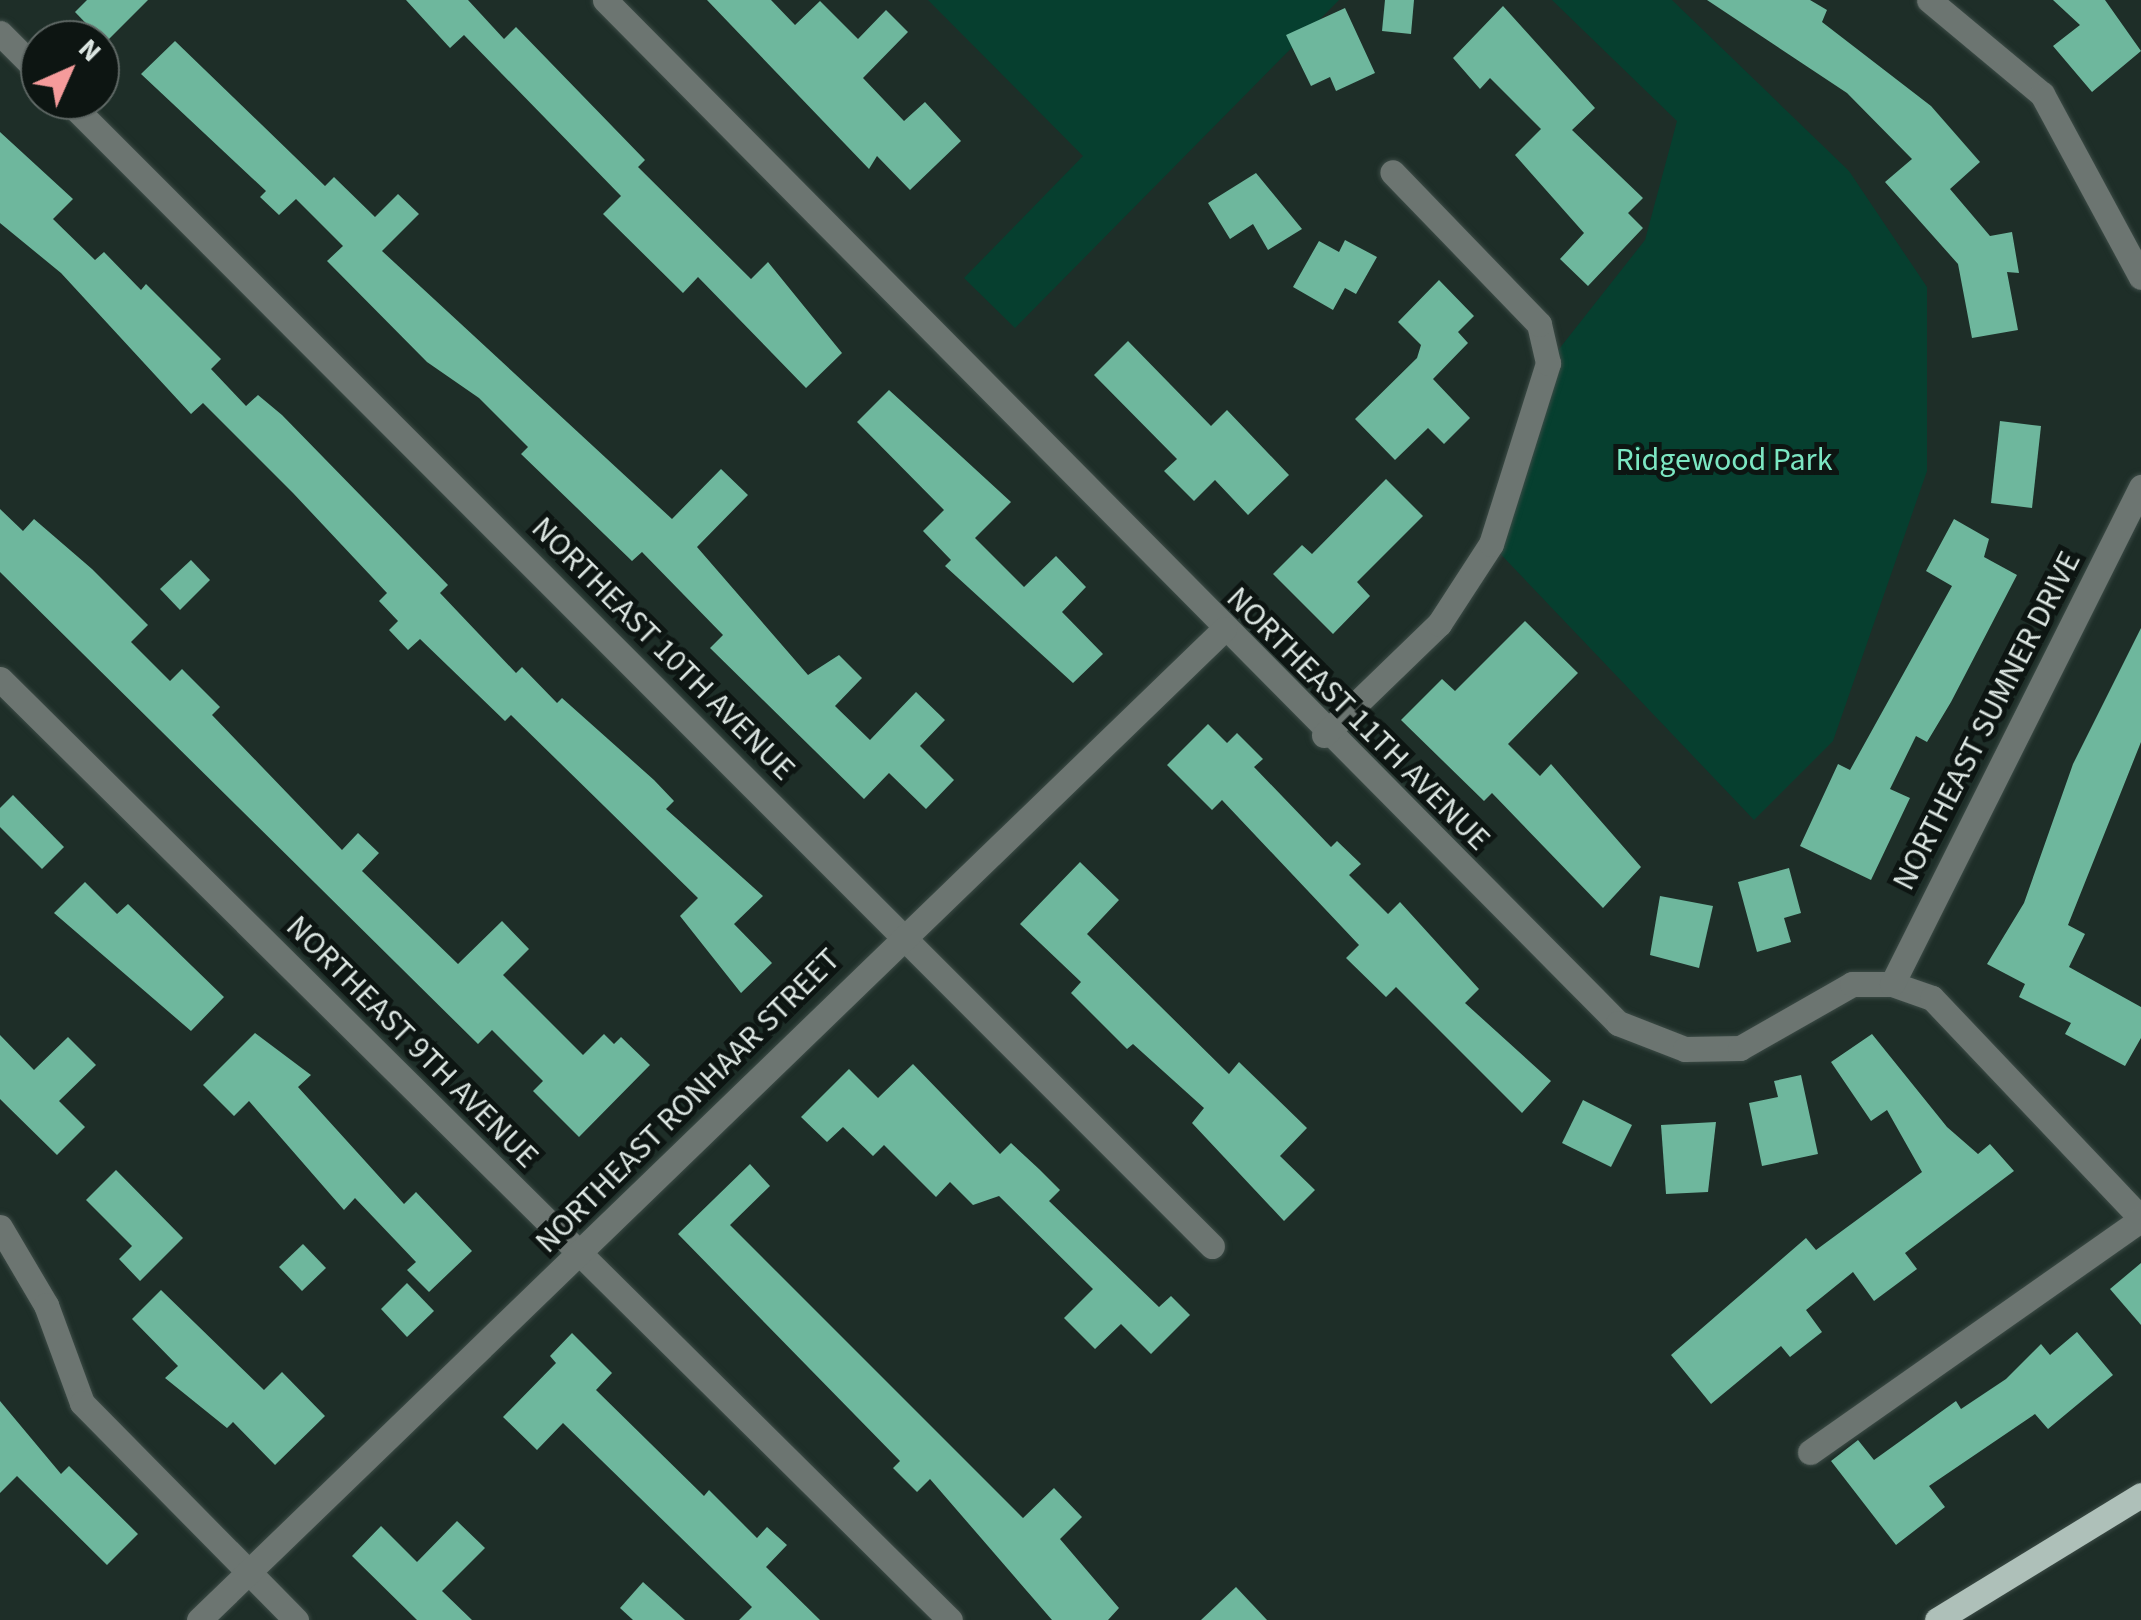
<!DOCTYPE html>
<html>
<head>
<meta charset="utf-8">
<style>
  body { margin:0 }
  #map { position:relative; width:2141px; height:1620px; overflow:hidden; background:#1e2e28; font-family:"Source Sans 3",sans-serif }
  div>[style] { position:absolute }
  [style*='--x'] { left:calc(var(--x)*1px); top:calc(var(--y)*1px); width:calc(var(--w)*1px); rotate:calc(var(--a)*1deg) }
  .green>* { inset:0; background:#063f2f }
  .building>* { inset:0; background:#6eb79d }
  .roads { filter:drop-shadow(0 0 2px #3c4b46) drop-shadow(0 0 2px #3c4b46) }
  .minor>* { height:25px; margin:-12.5px; padding:0 12.5px; transform-origin:12.5px; border-radius:12.5px; background:#6c7571 }
  .major>* { height:25px; margin:-12.5px; padding:0 12.5px; transform-origin:12.5px; border-radius:12.5px; background:#aec0b9 }
  span { translate:-50% -50%; white-space:nowrap; text-align:center; line-height:1.15; -webkit-text-stroke:10px #0d1512; paint-order:stroke }
  .park-label { font-size:32px; color:#7ce7c3 }
  .street-label { font-size:32px; color:#dbe5e1 }
  .north { position:absolute; left:20px; top:20px; width:100px; height:100px; box-sizing:border-box; background:#0d1512; border:2px solid #5f6865; border-radius:50%; rotate:45deg; font-size:28px; font-weight:700; line-height:40px; text-align:center; color:#dbe5e1 }
  .north::after { content:''; display:block; margin:auto; width:35px; height:45px; background:#f59b9b; clip-path:polygon(50% 0,100% 100%,50% 72%,0 100%) }
</style>
</head>
<body>
<div id="map">
  <div class="green">
    <div style="clip-path:polygon(928px 0,1339px 0,1015px 328px,964px 278px,1083px 156px)"></div>
    <div style="clip-path:polygon(1552px 0,1672px 0,1849px 171px,1927px 287px,1927px 471px,1833px 741px,1754px 820px,1491px 544px,1548px 363px,1645px 240px,1677px 121px)"></div>
  </div>
  <div class="building">
    <div style="clip-path:polygon(87px 0,148px 0,105px 43px,75px 12px)"></div>
    <div style="clip-path:polygon(406px 0,468px 0,504px 39px,516px 27px,645px 160px,638px 167px,751px 279px,768px 262px,842px 353px,806px 388px,698px 277px,683px 293px,603px 214px,621px 196px,464px 35px,450px 48px)"></div>
    <div style="clip-path:polygon(707px 0,771px 0,795px 25px,820px 1px,858px 39px,886px 10px,908px 32px,863px 78px,904px 121px,925px 102px,961px 141px,910px 190px,877px 156px,869px 169px)"></div>
    <div style="clip-path:polygon(1385px 0,1414px 0,1411px 34px,1382px 31px)"></div>
    <div style="clip-path:polygon(1707px 0,1810px 0,1827px 10px,1822px 22px,1931px 106px,1980px 162px,1950px 189px,1990px 236px,2012px 232px,2019px 273px,2007px 272px,2018px 330px,1972px 338px,1958px 264px,1885px 182px,1912px 159px,1847px 93px)"></div>
    <div style="clip-path:polygon(2053px 0,2105px 0,2141px 51px,2092px 92px,2053px 46px,2080px 25px)"></div>
    <div style="clip-path:polygon(1503px 6px,1595px 108px,1572px 130px,1643px 198px,1628px 213px,1643px 228px,1588px 286px,1560px 259px,1584px 233px,1515px 155px,1541px 129px,1490px 78px,1480px 89px,1453px 58px)"></div>
    <div style="clip-path:polygon(1345px 8px,1375px 73px,1336px 91px,1330px 77px,1311px 86px,1286px 35px)"></div>
    <div style="clip-path:polygon(175px 41px,325px 186px,334px 177px,375px 217px,398px 194px,419px 214px,382px 251px,672px 519px,721px 469px,748px 495px,697px 547px,808px 675px,839px 655px,862px 678px,835px 706px,870px 740px,916px 692px,945px 720px,920px 746px,954px 780px,926px 809px,889px 773px,864px 799px,710px 648px,723px 635px,642px 552px,632px 561px,521px 454px,528px 447px,479px 398px,427px 362px,327px 261px,343px 246px,296px 199px,279px 215px,260px 197px,266px 191px,141px 74px)"></div>
    <div style="clip-path:polygon(0 132px,73px 199px,53px 219px,95px 260px,104px 252px,141px 290px,146px 284px,221px 359px,211px 369px,246px 406px,258px 395px,282px 415px,448px 585px,440px 593px,516px 673px,522px 667px,557px 703px,562px 698px,654px 780px,674px 801px,666px 809px,763px 896px,734px 924px,772px 963px,741px 993px,680px 916px,698px 898px,511px 715px,505px 721px,420px 639px,408px 650px,389px 630px,398px 621px,379px 601px,387px 593px,293px 493px,203px 403px,191px 414px,61px 273px,0 223px)"></div>
    <div style="clip-path:polygon(1256px 173px,1302px 229px,1268px 250px,1253px 224px,1230px 239px,1208px 203px)"></div>
    <div style="clip-path:polygon(1345px 240px,1377px 257px,1356px 294px,1345px 288px,1333px 310px,1293px 287px,1319px 241px,1339px 252px)"></div>
    <div style="clip-path:polygon(1439px 280px,1474px 316px,1458px 332px,1468px 343px,1433px 379px,1470px 418px,1444px 444px,1428px 428px,1395px 460px,1355px 419px,1417px 358px,1421px 345px,1398px 322px)"></div>
    <div style="clip-path:polygon(1128px 341px,1211px 426px,1227px 410px,1289px 475px,1248px 515px,1215px 480px,1194px 501px,1164px 471px,1177px 459px,1094px 375px)"></div>
    <div style="clip-path:polygon(889px 390px,1011px 502px,975px 538px,1024px 587px,1056px 556px,1086px 587px,1062px 612px,1103px 654px,1073px 683px,945px 566px,951px 560px,923px 531px,944px 510px,857px 422px)"></div>
    <div style="clip-path:polygon(2000px 421px,2041px 426px,2032px 508px,1991px 503px)"></div>
    <div style="clip-path:polygon(1386px 479px,1423px 516px,1357px 582px,1370px 596px,1333px 634px,1273px 574px,1302px 545px,1312px 554px)"></div>
    <div style="clip-path:polygon(0 509px,23px 531px,34px 519px,92px 569px,148px 625px,131px 642px,170px 681px,182px 669px,220px 707px,212px 715px,342px 850px,358px 833px,379px 853px,362px 871px,458px 964px,502px 921px,529px 949px,503px 975px,583px 1055px,604px 1034px,614px 1044px,621px 1037px,650px 1065px,579px 1137px,533px 1091px,543px 1081px,492px 1030px,478px 1044px,0 572px)"></div>
    <div style="clip-path:polygon(1954px 519px,1989px 539px,1984px 557px,2017px 575px,1951px 702px,1927px 742px,1916px 736px,1890px 789px,1910px 798px,1871px 880px,1800px 846px,1838px 764px,1850px 770px,1952px 586px,1926px 571px)"></div>
    <div style="clip-path:polygon(191px 560px,210px 580px,180px 610px,160px 589px)"></div>
    <div style="clip-path:polygon(1525px 621px,1578px 673px,1508px 744px,1540px 776px,1551px 764px,1641px 867px,1603px 908px,1492px 793px,1484px 801px,1401px 720px,1442px 679px,1455px 691px)"></div>
    <div style="clip-path:polygon(2141px 628px,2141px 742px,2068px 925px,2085px 934px,2069px 967px,2141px 1007px,2141px 1038px,2125px 1066px,2065px 1034px,2071px 1023px,2019px 997px,2025px 984px,1987px 964px,2024px 903px,2073px 764px)"></div>
    <div style="clip-path:polygon(1208px 724px,1227px 743px,1237px 733px,1263px 759px,1254px 767px,1331px 847px,1337px 841px,1361px 864px,1349px 875px,1388px 914px,1400px 902px,1479px 989px,1465px 1003px,1551px 1081px,1522px 1113px,1396px 987px,1386px 997px,1346px 958px,1359px 945px,1222px 800px,1212px 810px,1167px 765px)"></div>
    <div style="clip-path:polygon(13px 795px,64px 847px,42px 869px,0 827px,0 808px)"></div>
    <div style="clip-path:polygon(1080px 862px,1119px 900px,1087px 934px,1229px 1074px,1239px 1062px,1307px 1128px,1280px 1156px,1315px 1190px,1284px 1221px,1192px 1123px,1204px 1108px,1133px 1044px,1127px 1049px,1071px 993px,1081px 982px,1020px 924px)"></div>
    <div style="clip-path:polygon(1789px 868px,1801px 913px,1784px 918px,1791px 942px,1757px 952px,1738px 882px)"></div>
    <div style="clip-path:polygon(85px 882px,117px 914px,128px 904px,224px 997px,191px 1031px,54px 913px)"></div>
    <div style="clip-path:polygon(1660px 896px,1713px 906px,1699px 968px,1650px 955px)"></div>
    <div style="clip-path:polygon(255px 1033px,311px 1075px,298px 1087px,404px 1204px,416px 1192px,472px 1251px,429px 1292px,407px 1270px,416px 1262px,355px 1198px,344px 1210px,249px 1101px,234px 1116px,203px 1085px)"></div>
    <div style="clip-path:polygon(1872px 1034px,1947px 1127px,1978px 1154px,1990px 1144px,2014px 1171px,1905px 1253px,1917px 1269px,1874px 1301px,1853px 1272px,1806px 1310px,1822px 1332px,1790px 1357px,1781px 1346px,1711px 1404px,1671px 1355px,1806px 1238px,1816px 1250px,1922px 1172px,1887px 1110px,1871px 1121px,1831px 1062px)"></div>
    <div style="clip-path:polygon(0 1035px,34px 1070px,68px 1037px,96px 1065px,59px 1101px,85px 1127px,57px 1155px,0 1099px)"></div>
    <div style="clip-path:polygon(913px 1064px,1000px 1154px,1011px 1143px,1039px 1169px,1060px 1190px,1049px 1201px,1159px 1307px,1171px 1296px,1190px 1315px,1151px 1354px,1121px 1324px,1095px 1349px,1064px 1318px,1093px 1289px,999px 1196px,973px 1205px,950px 1182px,936px 1197px,884px 1145px,873px 1156px,843px 1127px,827px 1142px,801px 1117px,849px 1069px,878px 1098px)"></div>
    <div style="clip-path:polygon(1801px 1075px,1818px 1154px,1762px 1166px,1749px 1103px,1778px 1097px,1774px 1081px)"></div>
    <div style="clip-path:polygon(1583px 1100px,1632px 1125px,1611px 1167px,1562px 1143px)"></div>
    <div style="clip-path:polygon(1716px 1122px,1708px 1192px,1666px 1194px,1661px 1125px)"></div>
    <div style="clip-path:polygon(750px 1164px,770px 1186px,730px 1225px,1023px 1518px,1054px 1488px,1082px 1517px,1060px 1539px,1119px 1608px,1108px 1620px,1052px 1620px,930px 1479px,917px 1492px,893px 1468px,900px 1461px,678px 1234px)"></div>
    <div style="clip-path:polygon(116px 1170px,183px 1238px,140px 1281px,119px 1259px,132px 1246px,86px 1200px)"></div>
    <div style="clip-path:polygon(303px 1244px,326px 1268px,302px 1291px,279px 1267px)"></div>
    <div style="clip-path:polygon(2141px 1263px,2141px 1325px,2110px 1289px)"></div>
    <div style="clip-path:polygon(407px 1283px,434px 1311px,407px 1337px,381px 1309px)"></div>
    <div style="clip-path:polygon(161px 1290px,264px 1390px,282px 1372px,325px 1416px,275px 1465px,233px 1422px,227px 1428px,165px 1378px,178px 1366px,132px 1319px)"></div>
    <div style="clip-path:polygon(2077px 1332px,2113px 1375px,2048px 1429px,2035px 1414px,1929px 1486px,1945px 1507px,1896px 1545px,1831px 1461px,1858px 1440px,1874px 1460px,1956px 1401px,1961px 1409px,2006px 1379px,2041px 1344px,2050px 1355px)"></div>
    <div style="clip-path:polygon(572px 1333px,612px 1373px,596px 1390px,704px 1496px,709px 1490px,757px 1538px,767px 1527px,787px 1545px,766px 1567px,820px 1620px,739px 1620px,752px 1607px,563px 1423px,537px 1450px,503px 1417px,556px 1363px,550px 1356px)"></div>
    <div style="clip-path:polygon(0 1401px,61px 1474px,69px 1466px,138px 1534px,107px 1565px,17px 1476px,0 1493px)"></div>
    <div style="clip-path:polygon(457px 1521px,485px 1548px,442px 1591px,472px 1620px,417px 1620px,352px 1556px,381px 1526px,417px 1562px)"></div>
    <div style="clip-path:polygon(643px 1582px,685px 1620px,633px 1620px,620px 1608px)"></div>
    <div style="clip-path:polygon(1236px 1587px,1267px 1620px,1201px 1620px)"></div>
  </div>
  <div class="roads">
    <div class="minor">
      <div style="--x:605;--y:0;--w:1440;--a:45.28"></div>
      <div style="--x:1618;--y:1023;--w:72;--a:21.2"></div>
      <div style="--x:1685;--y:1049;--w:55;--a:-1"></div>
      <div style="--x:1740;--y:1048;--w:129;--a:-29.7"></div>
      <div style="--x:1852;--y:984;--w:40;--a:0"></div>
      <div style="--x:1892;--y:984;--w:42;--a:19.3"></div>
      <div style="--x:1932;--y:998;--w:303;--a:46.5"></div>
      <div style="--x:1929;--y:0;--w:147;--a:39.8"></div>
      <div style="--x:2042;--y:94;--w:208;--a:61.6"></div>
      <div style="--x:0;--y:33;--w:57;--a:45"></div>
      <div style="--x:67;--y:100;--w:1620;--a:45.03"></div>
      <div style="--x:0;--y:679;--w:1337;--a:44.73"></div>
      <div style="--x:1324;--y:735;--w:160;--a:-44"></div>
      <div style="--x:1439;--y:624;--w:95;--a:-57"></div>
      <div style="--x:1491;--y:544;--w:190;--a:-72.5"></div>
      <div style="--x:1548;--y:363;--w:40;--a:-103"></div>
      <div style="--x:1539;--y:324;--w:211;--a:-134"></div>
      <div style="--x:1892;--y:984;--w:556;--a:-63.39"></div>
      <div style="--x:0;--y:1227;--w:91;--a:59.5"></div>
      <div style="--x:46;--y:1305;--w:104;--a:69.8"></div>
      <div style="--x:82;--y:1403;--w:305;--a:45.4"></div>
      <div style="--x:1810;--y:1452;--w:405;--a:-35.1"></div>
      <div style="--x:199;--y:1620;--w:1426;--a:-44.03"></div>
    </div>
    <div class="major">
      <div style="--x:1937;--y:1620;--w:239;--a:-31.5"></div>
    </div>
  </div>
  <div class="park-label">
    <span style="left:1724px;top:460px">Ridgewood Park</span>
  </div>
  <div class="street-label">
    <span style="left:663px;top:649px;rotate:45deg">NORTHEAST 10TH AVENUE</span>
    <span style="left:1358px;top:719px;rotate:45deg">NORTHEAST 11TH AVENUE</span>
    <span style="left:1987px;top:721px;rotate:-63deg">NORTHEAST SUMNER DRIVE</span>
    <span style="left:412px;top:1042px;rotate:45deg">NORTHEAST 9TH AVENUE</span>
    <span style="left:688px;top:1101px;rotate:-45deg">NORTHEAST RONHAAR STREET</span>
  </div>
  <div class="north">N</div>
</div>
</body>
</html>
